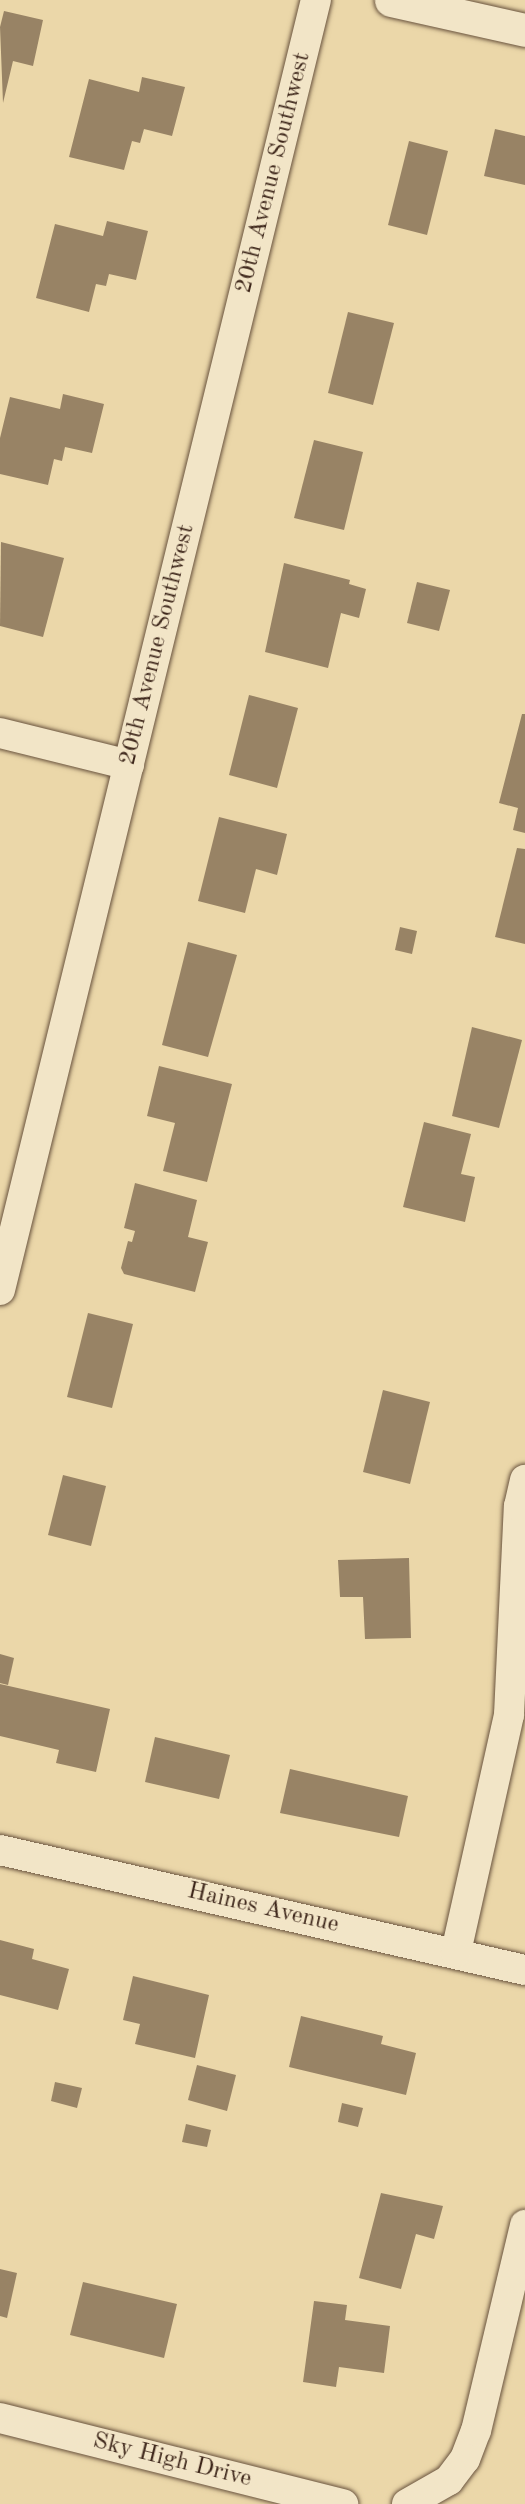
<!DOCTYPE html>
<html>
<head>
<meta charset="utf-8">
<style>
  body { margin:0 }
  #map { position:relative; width:525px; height:2504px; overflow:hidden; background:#ebd7a9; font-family:"Old Standard TT",serif }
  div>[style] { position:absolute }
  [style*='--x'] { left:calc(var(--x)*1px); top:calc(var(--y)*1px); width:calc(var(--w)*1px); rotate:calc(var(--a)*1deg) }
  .building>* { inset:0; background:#988365 }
  .roads { filter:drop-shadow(0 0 2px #69533e) drop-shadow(0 0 2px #69533e) }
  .minor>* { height:30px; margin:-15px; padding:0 15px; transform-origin:15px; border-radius:15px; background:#f2e5c7 }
  .tertiary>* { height:33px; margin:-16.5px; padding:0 16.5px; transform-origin:16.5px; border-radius:16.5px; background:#f2e5c7 }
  span { translate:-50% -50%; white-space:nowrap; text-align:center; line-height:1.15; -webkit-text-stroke:4.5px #f2e5c7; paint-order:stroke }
  .street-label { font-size:24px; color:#3e271b }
</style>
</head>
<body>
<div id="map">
  <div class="building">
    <div style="clip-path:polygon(4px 11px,43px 20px,33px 66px,13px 61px,3px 103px,0 27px)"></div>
    <div style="clip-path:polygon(142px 77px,185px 87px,172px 136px,144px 129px,140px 143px,132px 141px,124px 170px,69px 157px,89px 79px,139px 92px)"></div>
    <div style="clip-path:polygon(495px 129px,525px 136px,525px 185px,484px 176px)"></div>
    <div style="clip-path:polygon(409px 141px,448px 151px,427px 235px,388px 225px)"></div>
    <div style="clip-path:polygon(107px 221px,148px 231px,136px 280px,109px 274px,106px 286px,96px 284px,89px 312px,36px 298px,55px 224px,103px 236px)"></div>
    <div style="clip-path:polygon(348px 312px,394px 323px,373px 405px,328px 393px)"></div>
    <div style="clip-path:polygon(63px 394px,104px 404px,92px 453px,65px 447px,62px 461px,54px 459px,48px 485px,0 474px,0 438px,10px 397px,60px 409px)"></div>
    <div style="clip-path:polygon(314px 440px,363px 452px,344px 530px,294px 518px)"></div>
    <div style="clip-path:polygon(1px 542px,64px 558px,43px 637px,0 626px)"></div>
    <div style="clip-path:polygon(284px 563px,350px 580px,349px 584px,366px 589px,359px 618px,341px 613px,328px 668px,265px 652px)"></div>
    <div style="clip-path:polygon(417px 582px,450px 590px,439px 631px,407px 623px)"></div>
    <div style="clip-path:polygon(249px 695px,298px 708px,277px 788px,229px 775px)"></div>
    <div style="clip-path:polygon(522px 714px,525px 714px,525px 833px,513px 830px,518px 808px,499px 803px)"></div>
    <div style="clip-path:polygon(219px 817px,287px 834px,277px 875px,256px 869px,245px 913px,198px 901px)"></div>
    <div style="clip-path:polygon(517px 848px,525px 849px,525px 944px,495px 937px)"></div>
    <div style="clip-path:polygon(400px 927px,417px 931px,412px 954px,395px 950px)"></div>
    <div style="clip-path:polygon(188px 942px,237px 955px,208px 1057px,162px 1045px)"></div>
    <div style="clip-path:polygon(472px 1027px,522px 1040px,499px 1128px,452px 1116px)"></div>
    <div style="clip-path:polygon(159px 1066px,232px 1084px,207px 1182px,163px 1171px,175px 1123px,147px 1116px)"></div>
    <div style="clip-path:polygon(424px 1122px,471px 1134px,461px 1174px,475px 1177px,465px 1222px,403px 1207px)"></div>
    <div style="clip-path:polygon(135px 1183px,197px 1200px,188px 1237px,208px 1242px,195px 1292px,124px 1274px,121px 1268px,128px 1241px,132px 1242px,135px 1231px,124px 1228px)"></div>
    <div style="clip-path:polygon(88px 1313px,133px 1324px,112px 1408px,67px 1397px)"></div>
    <div style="clip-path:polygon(383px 1390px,430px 1402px,410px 1484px,363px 1472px)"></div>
    <div style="clip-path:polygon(63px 1475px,106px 1486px,91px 1546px,48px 1535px)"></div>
    <div style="clip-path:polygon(409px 1558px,411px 1638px,365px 1639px,363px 1597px,340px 1597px,338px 1560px)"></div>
    <div style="clip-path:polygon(0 1654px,14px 1658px,8px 1685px,0 1683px)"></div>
    <div style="clip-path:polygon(0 1684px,110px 1709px,96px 1772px,56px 1763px,59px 1750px,0 1736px)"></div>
    <div style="clip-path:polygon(155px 1737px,230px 1755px,219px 1799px,145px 1782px)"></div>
    <div style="clip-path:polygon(290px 1769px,408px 1796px,399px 1837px,280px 1813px)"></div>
    <div style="clip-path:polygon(0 1940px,34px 1949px,32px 1959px,69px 1969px,58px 2010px,0 1995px)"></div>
    <div style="clip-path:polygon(133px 1976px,209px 1995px,195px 2058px,135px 2044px,140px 2024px,123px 2020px)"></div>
    <div style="clip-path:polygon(301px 2016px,383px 2036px,381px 2044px,416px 2053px,406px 2095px,289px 2067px)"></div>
    <div style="clip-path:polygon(197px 2065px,236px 2075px,227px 2111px,188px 2100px)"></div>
    <div style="clip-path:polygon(55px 2082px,82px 2088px,77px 2108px,51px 2101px)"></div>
    <div style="clip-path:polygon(342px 2103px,363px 2108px,358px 2127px,338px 2122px)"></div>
    <div style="clip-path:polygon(186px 2124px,211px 2130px,207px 2147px,182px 2142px)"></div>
    <div style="clip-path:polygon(381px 2193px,443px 2206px,434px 2239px,416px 2234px,401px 2289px,359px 2278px)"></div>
    <div style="clip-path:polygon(0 2269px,17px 2273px,7px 2318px,0 2316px)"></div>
    <div style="clip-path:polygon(83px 2282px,177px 2304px,164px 2358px,70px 2335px)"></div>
    <div style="clip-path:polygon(314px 2301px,347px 2305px,345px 2320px,390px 2326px,384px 2373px,339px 2367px,336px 2387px,303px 2382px)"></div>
  </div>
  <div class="roads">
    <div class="minor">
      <div style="--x:0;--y:733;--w:133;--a:13.9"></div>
      <div style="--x:0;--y:1290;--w:1328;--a:-76.24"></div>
      <div style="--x:0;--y:1850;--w:539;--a:12.88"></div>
      <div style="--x:456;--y:1952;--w:243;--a:-77.4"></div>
      <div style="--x:509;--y:1715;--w:209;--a:-87.3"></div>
      <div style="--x:519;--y:1506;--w:27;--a:-77"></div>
      <div style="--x:0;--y:2418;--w:354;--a:14.1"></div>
      <div style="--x:407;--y:2504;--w:48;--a:-29.7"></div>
      <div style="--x:449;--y:2480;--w:26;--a:-53"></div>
      <div style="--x:465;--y:2459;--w:30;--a:-69"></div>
      <div style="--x:476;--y:2431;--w:212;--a:-76.6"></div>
    </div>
    <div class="tertiary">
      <div style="--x:391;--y:0;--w:137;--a:12.6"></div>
    </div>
  </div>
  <div class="street-label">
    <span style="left:274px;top:173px;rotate:-76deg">20th Avenue Southwest</span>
    <span style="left:158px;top:645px;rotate:-76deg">20th Avenue Southwest</span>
    <span style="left:263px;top:1909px;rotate:13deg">Haines Avenue</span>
    <span style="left:172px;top:2461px;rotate:14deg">Sky High Drive</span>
  </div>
</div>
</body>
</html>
